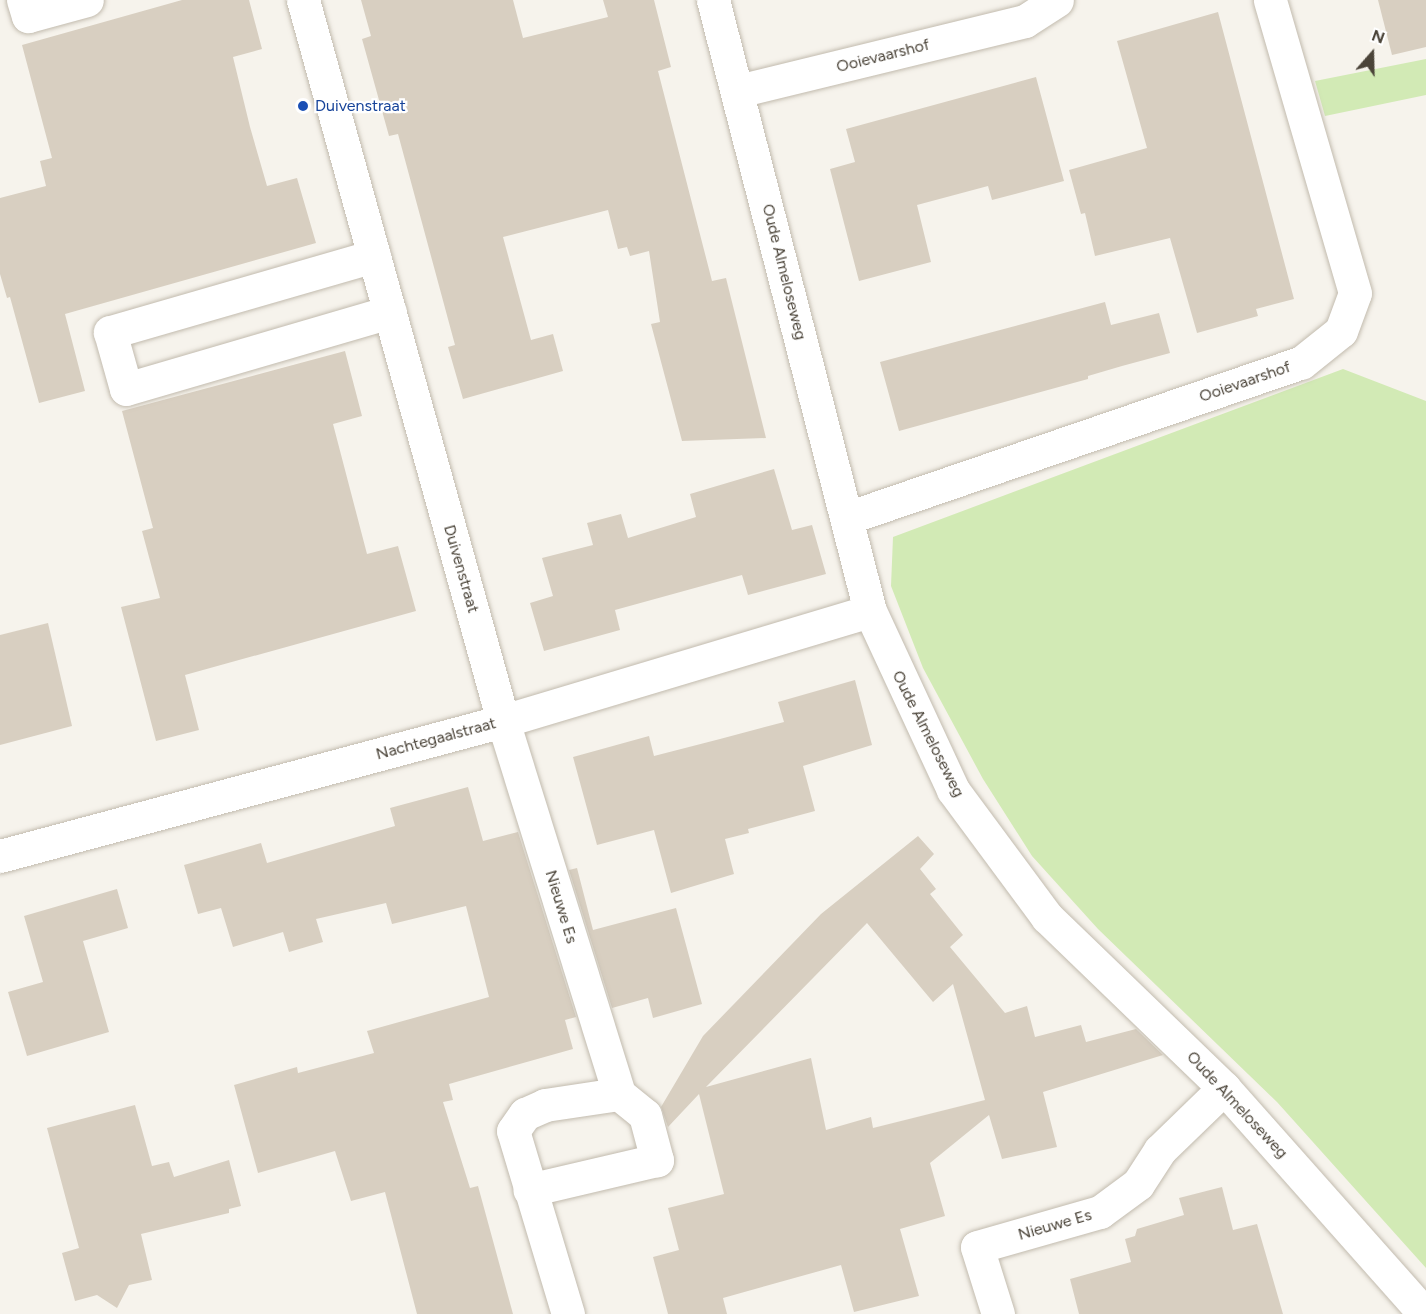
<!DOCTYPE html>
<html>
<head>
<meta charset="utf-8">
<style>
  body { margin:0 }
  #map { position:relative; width:1426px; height:1314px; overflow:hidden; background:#f6f3ec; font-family:Figtree,sans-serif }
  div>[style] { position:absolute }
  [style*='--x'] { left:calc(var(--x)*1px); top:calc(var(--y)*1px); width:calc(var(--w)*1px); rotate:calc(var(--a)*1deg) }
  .green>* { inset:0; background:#d2eab5 }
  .building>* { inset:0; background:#d8cfc1 }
  .roads { filter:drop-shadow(0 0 2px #c2bbae) drop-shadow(0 0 2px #c2bbae) }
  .street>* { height:33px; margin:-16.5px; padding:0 16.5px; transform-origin:16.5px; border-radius:16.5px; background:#fff }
  .dots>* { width:16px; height:16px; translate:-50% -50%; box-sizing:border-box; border:3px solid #fff; border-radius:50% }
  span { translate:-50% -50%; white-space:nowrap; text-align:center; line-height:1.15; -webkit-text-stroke:4.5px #fff; paint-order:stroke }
  .street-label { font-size:16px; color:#4b4439 }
  .transit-label { font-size:16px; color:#164399 }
  .left { translate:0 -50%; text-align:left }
  .north { position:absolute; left:1342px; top:24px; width:60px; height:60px; -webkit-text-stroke:4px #fff; paint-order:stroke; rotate:20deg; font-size:16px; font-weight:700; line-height:24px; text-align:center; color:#4b4439 }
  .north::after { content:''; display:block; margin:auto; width:21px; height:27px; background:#4b4439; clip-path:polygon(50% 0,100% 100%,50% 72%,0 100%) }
</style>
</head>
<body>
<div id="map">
  <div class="green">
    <div style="clip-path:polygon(1426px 59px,1426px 95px,1325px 116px,1315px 81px)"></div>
    <div style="clip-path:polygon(1343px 369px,1426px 401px,1426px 1268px,1277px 1102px,1098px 929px,1032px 856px,983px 779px,923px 668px,891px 586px,893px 537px)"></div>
  </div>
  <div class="building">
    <div style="clip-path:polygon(182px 0,249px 0,262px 49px,233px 57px,250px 127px,267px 186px,297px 178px,316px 243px,65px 314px,85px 391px,39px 403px,10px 297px,7px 298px,0 274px,0 198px,46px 186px,40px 161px,52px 158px,22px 45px)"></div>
    <div style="clip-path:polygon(361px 0,513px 0,523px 38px,608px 17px,603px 0,654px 0,671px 67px,658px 71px,675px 137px,712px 281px,726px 278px,766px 438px,682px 441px,651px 324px,660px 322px,649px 251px,630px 256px,627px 247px,618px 249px,608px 210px,503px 237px,531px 340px,553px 334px,563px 371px,463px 399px,448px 347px,455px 345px,398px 134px,389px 136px,362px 39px,371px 36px)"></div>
    <div style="clip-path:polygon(1378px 0,1426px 0,1426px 47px,1392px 55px)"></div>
    <div style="clip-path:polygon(1218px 12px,1294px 299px,1256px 309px,1258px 316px,1197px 333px,1170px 238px,1095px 256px,1085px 213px,1081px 214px,1069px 170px,1147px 148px,1117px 41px)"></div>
    <div style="clip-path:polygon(1036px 77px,1064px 181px,992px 200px,988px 186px,917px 205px,931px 262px,859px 281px,830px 169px,855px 162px,846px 129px)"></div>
    <div style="clip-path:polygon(1105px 302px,1111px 325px,1159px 313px,1170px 353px,1122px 366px,1088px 376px,1088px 379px,899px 431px,880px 362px)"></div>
    <div style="clip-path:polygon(345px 351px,362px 416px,333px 424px,367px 554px,398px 546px,416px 611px,185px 675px,199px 730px,156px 741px,121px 607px,160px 598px,142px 531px,153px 528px,122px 411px)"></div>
    <div style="clip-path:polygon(774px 469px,792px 530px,812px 525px,826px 574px,748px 595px,742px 575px,615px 610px,620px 630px,544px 651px,530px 603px,553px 596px,542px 558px,593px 545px,587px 523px,621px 514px,628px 538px,696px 517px,690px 494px)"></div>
    <div style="clip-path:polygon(48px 623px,72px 726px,0 745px,0 635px)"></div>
    <div style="clip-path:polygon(855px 680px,872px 745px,803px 766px,815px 811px,748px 829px,749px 833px,725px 839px,734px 874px,671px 893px,654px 830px,597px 845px,573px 757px,649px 736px,654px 756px,720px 739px,784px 722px,778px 702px)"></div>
    <div style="clip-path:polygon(468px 787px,483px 841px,518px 832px,576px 1017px,565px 1020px,573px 1049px,449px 1084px,453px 1100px,443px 1102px,470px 1188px,478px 1186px,513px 1314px,417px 1314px,385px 1192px,351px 1201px,335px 1151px,258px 1173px,234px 1085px,297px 1067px,298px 1073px,374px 1053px,367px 1031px,489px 997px,466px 906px,392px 924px,386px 903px,316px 919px,323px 942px,289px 952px,283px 932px,233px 947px,221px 908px,198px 914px,184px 865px,261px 843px,267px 863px,395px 826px,390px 808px)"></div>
    <div style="clip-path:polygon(evenodd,918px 836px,934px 854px,920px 869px,936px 889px,930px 894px,963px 935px,950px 947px,1005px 1013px,1027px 1006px,1035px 1037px,1081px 1025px,1086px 1042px,1136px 1029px,1163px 1055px,1043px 1092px,1057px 1147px,1002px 1159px,989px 1115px,930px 1163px,945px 1216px,900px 1229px,919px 1296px,854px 1312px,841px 1265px,723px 1298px,727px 1314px,668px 1314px,653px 1257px,679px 1250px,668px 1208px,724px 1194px,699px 1094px,668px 1127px,661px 1107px,703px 1036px,821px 914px,918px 836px,867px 923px,933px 1002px,953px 984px,985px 1100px,873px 1128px,871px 1117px,826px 1130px,811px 1058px,706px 1087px,867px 923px)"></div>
    <div style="clip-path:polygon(577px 868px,593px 930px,676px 908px,702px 1004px,653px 1018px,648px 998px,612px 1008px,569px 870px)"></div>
    <div style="clip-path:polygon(117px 889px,128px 928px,83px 941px,109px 1032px,27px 1056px,8px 992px,43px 982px,24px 916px)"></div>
    <div style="clip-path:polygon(135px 1105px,152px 1166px,169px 1162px,174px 1177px,229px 1160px,241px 1206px,229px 1209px,229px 1213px,141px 1234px,152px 1280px,129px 1285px,117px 1308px,97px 1295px,75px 1301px,62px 1253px,79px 1248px,47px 1128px)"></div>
    <div style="clip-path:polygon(1222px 1187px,1233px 1230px,1257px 1224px,1283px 1314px,1079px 1314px,1070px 1279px,1131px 1262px,1125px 1239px,1135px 1236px,1137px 1229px,1184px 1215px,1179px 1198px)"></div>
  </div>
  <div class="roads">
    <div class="street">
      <div style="--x:23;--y:0;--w:17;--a:73"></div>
      <div style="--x:28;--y:16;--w:61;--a:-15.2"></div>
      <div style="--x:303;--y:0;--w:748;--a:74.5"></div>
      <div style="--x:503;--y:721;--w:391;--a:72.7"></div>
      <div style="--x:619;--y:1094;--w:33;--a:39"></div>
      <div style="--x:645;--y:1115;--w:47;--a:75.1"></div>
      <div style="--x:657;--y:1160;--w:131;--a:166.8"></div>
      <div style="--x:713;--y:0;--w:631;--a:75.59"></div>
      <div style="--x:870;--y:611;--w:197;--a:65.1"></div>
      <div style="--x:953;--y:790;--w:158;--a:53.5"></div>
      <div style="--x:1047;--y:917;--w:246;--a:44"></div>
      <div style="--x:1224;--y:1088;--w:302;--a:48.4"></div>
      <div style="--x:738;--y:91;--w:295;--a:-13.7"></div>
      <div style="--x:1025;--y:21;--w:38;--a:-33"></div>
      <div style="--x:374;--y:256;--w:275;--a:163.9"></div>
      <div style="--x:110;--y:332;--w:59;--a:74.3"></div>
      <div style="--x:126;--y:389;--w:275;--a:-16.3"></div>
      <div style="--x:847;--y:518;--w:480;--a:-18.9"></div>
      <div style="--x:1301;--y:363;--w:51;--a:-38.7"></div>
      <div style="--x:1341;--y:331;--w:40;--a:-69.8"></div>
      <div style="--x:1355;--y:293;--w:305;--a:-106.2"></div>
      <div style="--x:0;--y:856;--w:521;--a:-15.02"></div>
      <div style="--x:503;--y:721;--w:383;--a:-16.7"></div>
      <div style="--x:568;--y:1314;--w:191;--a:-106.7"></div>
      <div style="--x:513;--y:1131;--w:21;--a:-55"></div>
      <div style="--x:525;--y:1114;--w:22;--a:-24"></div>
      <div style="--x:545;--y:1105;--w:75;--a:-8.5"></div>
      <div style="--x:998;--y:1314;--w:70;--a:-107.4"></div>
      <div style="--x:977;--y:1247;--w:128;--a:-15.9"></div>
      <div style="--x:1100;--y:1212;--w:47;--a:-36.4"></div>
      <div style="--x:1138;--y:1184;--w:40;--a:-57.1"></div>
      <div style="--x:1160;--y:1150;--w:89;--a:-44.1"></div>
    </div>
  </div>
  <div class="dots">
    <div style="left:303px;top:106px;background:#1a4fb4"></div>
  </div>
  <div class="street-label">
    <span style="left:883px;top:56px;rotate:-14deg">Ooievaarshof</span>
    <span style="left:784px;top:272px;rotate:76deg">Oude Almeloseweg</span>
    <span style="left:1245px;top:382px;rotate:-19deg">Ooievaarshof</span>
    <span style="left:461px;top:569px;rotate:74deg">Duivenstraat</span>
    <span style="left:928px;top:734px;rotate:63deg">Oude Almeloseweg</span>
    <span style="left:436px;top:739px;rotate:-15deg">Nachtegaalstraat</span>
    <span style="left:561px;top:907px;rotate:73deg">Nieuwe Es</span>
    <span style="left:1237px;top:1105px;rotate:47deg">Oude Almeloseweg</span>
    <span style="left:1055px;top:1225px;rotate:-16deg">Nieuwe Es</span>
  </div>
  <div class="transit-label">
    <span class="left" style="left:315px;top:106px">Duivenstraat</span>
  </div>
  <div class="north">N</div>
</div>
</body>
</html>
